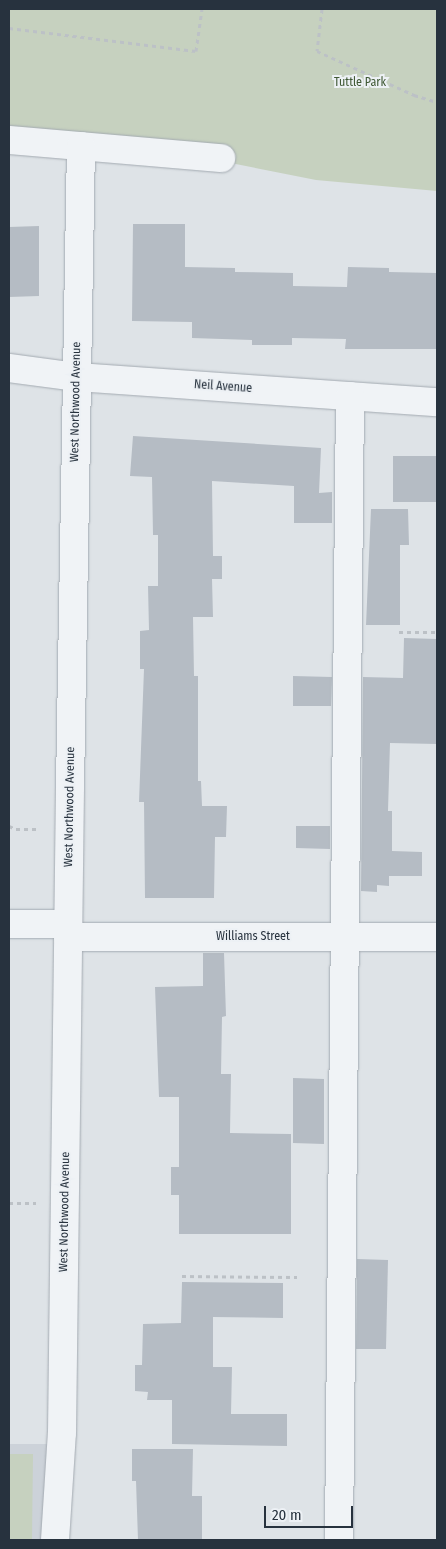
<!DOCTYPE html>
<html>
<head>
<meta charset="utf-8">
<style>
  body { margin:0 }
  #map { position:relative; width:446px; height:1549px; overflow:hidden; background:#dee3e7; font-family:"Fira Sans Condensed",sans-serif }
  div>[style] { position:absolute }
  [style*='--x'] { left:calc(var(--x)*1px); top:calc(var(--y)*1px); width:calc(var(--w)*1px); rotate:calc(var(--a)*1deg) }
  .built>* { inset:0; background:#ccd2d9 }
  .green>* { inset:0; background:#c6d1bf }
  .building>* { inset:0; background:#b5bcc4 }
  .path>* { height:3px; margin-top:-1.5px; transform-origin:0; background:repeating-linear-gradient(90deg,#bcc1c6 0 4px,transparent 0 8px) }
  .roads { filter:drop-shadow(0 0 1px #a3aab1) drop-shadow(0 0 1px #a3aab1) }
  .minor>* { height:28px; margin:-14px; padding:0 14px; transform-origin:14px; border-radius:14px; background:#f0f3f6 }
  span { translate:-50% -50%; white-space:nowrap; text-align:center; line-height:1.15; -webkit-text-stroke:4px #edf1f5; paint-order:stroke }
  .park-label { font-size:12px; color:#405935 }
  .street-label { font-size:12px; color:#27323e }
  .frame { position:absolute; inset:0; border:10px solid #27323e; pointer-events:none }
  .scale { position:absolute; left:264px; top:1506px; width:89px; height:22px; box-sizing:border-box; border:2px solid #27323e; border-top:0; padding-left:6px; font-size:15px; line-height:18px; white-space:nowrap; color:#27323e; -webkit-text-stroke:4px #edf1f5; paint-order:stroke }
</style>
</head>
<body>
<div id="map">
  <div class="built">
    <div style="clip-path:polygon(9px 1444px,62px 1444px,55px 1540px,9px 1540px)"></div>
  </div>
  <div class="green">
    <div style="clip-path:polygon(9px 9px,437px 9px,437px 191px,316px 180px,99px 137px,9px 130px)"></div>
    <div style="clip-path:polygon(9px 1454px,33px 1454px,32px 1540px,9px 1540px)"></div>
  </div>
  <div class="building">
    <div style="clip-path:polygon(133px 224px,185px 224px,185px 267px,235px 268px,235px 272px,293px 273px,293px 286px,347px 287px,348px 267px,389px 268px,389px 272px,437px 273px,437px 349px,345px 349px,346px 339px,292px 338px,292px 345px,252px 345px,252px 340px,192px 338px,192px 322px,132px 321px)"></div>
    <div style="clip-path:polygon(39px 226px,39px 296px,9px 297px,9px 227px)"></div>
    <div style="clip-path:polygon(133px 436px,321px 448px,319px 493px,332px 492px,332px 523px,294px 523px,294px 486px,212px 481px,213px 556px,222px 556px,222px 579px,212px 579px,213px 617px,193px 617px,194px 676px,198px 676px,198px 781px,201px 781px,202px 806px,227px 806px,226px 837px,215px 837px,214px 898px,145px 898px,144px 802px,139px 802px,144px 669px,140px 669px,140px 631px,149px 630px,148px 586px,158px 586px,158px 535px,153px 535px,152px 477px,130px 476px)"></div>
    <div style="clip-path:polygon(393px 456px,437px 456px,437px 502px,393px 502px)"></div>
    <div style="clip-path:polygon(371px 509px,408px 509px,409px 545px,400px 545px,400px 625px,366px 625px)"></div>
    <div style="clip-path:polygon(404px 638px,437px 639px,437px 744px,390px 743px,388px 811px,392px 811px,392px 851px,422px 852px,422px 876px,389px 876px,389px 886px,377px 885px,377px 892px,361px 891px,363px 677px,403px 678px)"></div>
    <div style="clip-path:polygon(293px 676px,332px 677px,331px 706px,293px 706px)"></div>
    <div style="clip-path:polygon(296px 826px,330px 826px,330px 849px,296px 848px)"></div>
    <div style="clip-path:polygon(203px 953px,224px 953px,226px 1016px,222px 1017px,221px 1074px,231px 1074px,230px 1133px,291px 1134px,291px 1234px,179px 1234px,179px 1195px,171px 1195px,171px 1167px,179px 1167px,179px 1097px,159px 1097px,155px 987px,203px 986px)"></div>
    <div style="clip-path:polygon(293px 1078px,324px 1079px,324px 1144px,293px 1143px)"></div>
    <div style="clip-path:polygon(357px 1259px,388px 1260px,386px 1349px,356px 1349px)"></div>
    <div style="clip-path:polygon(182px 1282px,283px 1283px,283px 1318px,213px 1317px,213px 1367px,232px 1367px,231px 1414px,287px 1414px,287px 1446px,172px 1444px,172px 1400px,147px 1400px,148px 1392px,135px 1391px,135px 1365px,142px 1365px,143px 1324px,181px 1323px)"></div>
    <div style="clip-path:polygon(132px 1449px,193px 1449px,192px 1496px,202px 1496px,202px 1540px,138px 1540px,136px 1481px,132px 1481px)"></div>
  </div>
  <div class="path">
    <div style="--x:322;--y:9;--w:42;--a:96.8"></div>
    <div style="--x:317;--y:51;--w:107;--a:24.4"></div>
    <div style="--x:414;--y:95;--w:24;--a:17"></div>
    <div style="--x:9;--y:28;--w:188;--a:7"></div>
    <div style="--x:196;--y:51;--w:42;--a:-81.9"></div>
    <div style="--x:399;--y:632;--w:38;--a:0"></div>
    <div style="--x:9;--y:826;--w:8;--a:23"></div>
    <div style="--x:16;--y:829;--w:24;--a:0"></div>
    <div style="--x:9;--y:1203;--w:27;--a:0"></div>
    <div style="--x:182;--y:1276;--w:115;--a:0.5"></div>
  </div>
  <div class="roads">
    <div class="minor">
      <div style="--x:9;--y:140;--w:213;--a:4.9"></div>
      <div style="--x:9;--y:368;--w:69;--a:7.5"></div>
      <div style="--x:77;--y:377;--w:361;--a:4"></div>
      <div style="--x:9;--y:924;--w:59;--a:0"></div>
      <div style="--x:68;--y:937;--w:369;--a:0"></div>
      <div style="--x:55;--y:1540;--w:107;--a:-86.3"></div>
      <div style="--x:62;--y:1433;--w:646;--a:-89.29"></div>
      <div style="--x:70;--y:787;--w:641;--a:-89.02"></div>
      <div style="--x:339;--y:1540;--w:1144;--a:-89.45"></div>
    </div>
  </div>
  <div class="park-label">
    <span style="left:360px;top:83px">Tuttle Park</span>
  </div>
  <div class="street-label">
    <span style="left:223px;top:387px;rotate:4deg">Neil Avenue</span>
    <span style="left:76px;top:402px;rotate:-89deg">West Northwood Avenue</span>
    <span style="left:70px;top:807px;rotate:-89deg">West Northwood Avenue</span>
    <span style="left:253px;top:937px">Williams Street</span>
    <span style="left:65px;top:1212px;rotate:-89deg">West Northwood Avenue</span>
  </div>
  <div class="frame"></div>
  <div class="scale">20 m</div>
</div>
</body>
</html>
